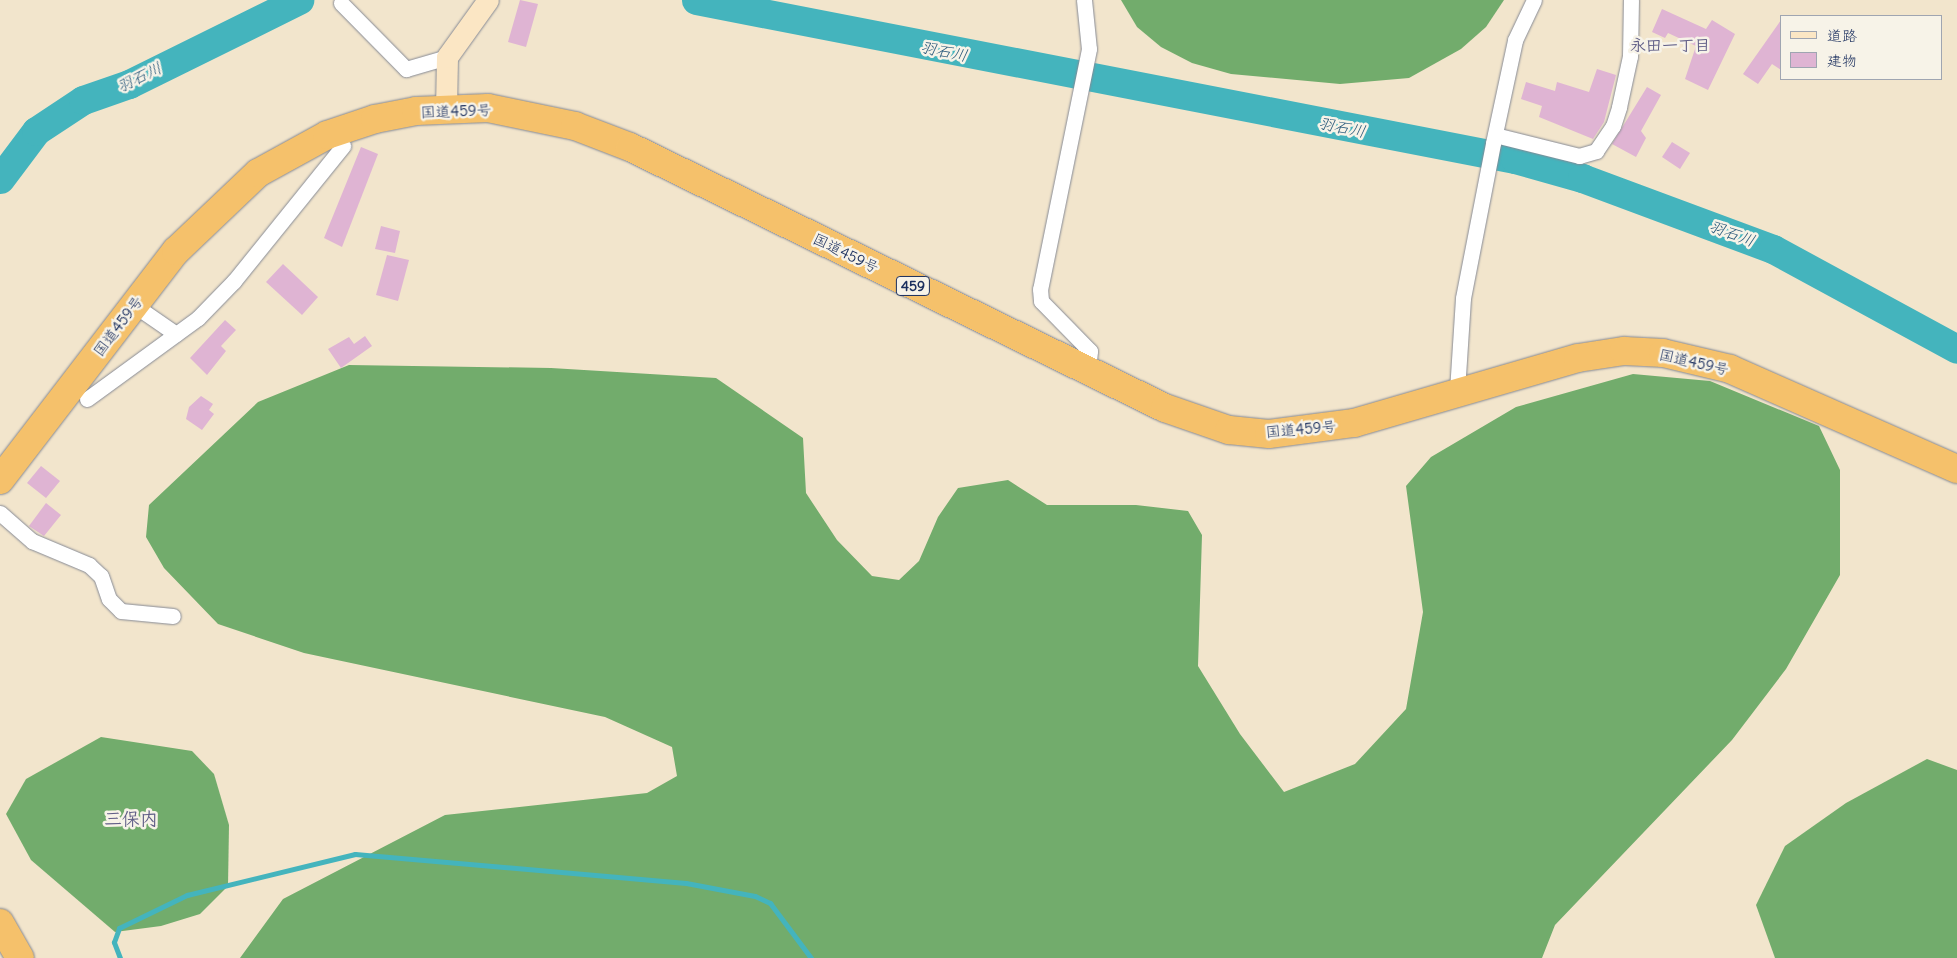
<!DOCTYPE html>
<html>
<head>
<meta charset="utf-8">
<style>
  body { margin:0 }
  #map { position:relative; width:1957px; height:958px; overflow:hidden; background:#f2e5cc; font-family:Delius,"Klee One",sans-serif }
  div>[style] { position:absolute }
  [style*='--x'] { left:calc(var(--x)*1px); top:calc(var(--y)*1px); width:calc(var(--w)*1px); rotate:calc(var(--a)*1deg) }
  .forest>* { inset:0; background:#72ac6c }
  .stream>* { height:5px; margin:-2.5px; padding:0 2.5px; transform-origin:2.5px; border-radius:2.5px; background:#44b4bd }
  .river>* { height:29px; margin:-14.5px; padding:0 14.5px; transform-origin:14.5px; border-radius:14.5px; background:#44b4bd }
  .building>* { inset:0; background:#dfb4d3 }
  .roads { filter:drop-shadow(0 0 1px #868a95) drop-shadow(0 0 1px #868a95) }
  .street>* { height:15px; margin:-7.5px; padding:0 7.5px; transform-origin:7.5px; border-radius:7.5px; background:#fff }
  .secondary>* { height:21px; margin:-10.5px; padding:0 10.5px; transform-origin:10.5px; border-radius:10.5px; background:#fbe6c4 }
  .highway>* { height:28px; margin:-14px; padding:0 14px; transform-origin:14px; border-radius:14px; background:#f5c16b }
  span { translate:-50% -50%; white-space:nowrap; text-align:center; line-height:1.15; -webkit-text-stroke:5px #f7f3e8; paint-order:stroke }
  .shield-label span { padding:1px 4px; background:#f7f3e8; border:1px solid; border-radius:4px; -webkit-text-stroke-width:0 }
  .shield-label { font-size:14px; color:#1b2f5e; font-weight:700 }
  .street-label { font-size:15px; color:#1b2f5e }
  .neighbourhood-label { font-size:16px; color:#605e87; font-weight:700 }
  .water-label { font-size:16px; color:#27577a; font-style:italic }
  .quarter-label { font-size:18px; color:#605e87; font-weight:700 }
  .legend { position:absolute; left:1780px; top:15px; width:162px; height:65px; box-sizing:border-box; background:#f7f3e8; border:1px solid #9fa5b1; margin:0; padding:6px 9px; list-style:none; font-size:15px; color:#1b2f5e }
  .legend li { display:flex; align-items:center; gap:10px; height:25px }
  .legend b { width:25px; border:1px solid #9fa5b1 }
</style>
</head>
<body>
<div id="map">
  <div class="forest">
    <div style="clip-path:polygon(1121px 0,1504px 0,1486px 27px,1461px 49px,1409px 78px,1340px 84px,1231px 74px,1192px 63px,1161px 47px,1137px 27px)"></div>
    <div style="clip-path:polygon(349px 365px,551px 368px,716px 378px,803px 438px,806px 493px,837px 540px,872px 576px,899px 580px,919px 561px,938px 517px,958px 488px,1008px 480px,1047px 505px,1136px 505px,1188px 511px,1202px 535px,1198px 666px,1240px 734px,1284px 792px,1355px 764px,1406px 709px,1423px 612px,1406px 486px,1431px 457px,1516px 407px,1633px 374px,1710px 381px,1819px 426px,1840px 470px,1840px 575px,1786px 669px,1732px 740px,1555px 925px,1542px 958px,240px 958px,283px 899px,445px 815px,647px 793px,677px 776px,672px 747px,605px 717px,304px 653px,218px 624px,164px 568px,146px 537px,149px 505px,258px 402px)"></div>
    <div style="clip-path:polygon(101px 737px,192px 751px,214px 774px,229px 825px,228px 886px,200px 914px,161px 926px,115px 932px,31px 860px,6px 814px,26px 779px)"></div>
    <div style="clip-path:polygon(1927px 759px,1957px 770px,1957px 958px,1775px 958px,1756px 905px,1785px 846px,1846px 803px)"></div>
  </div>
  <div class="stream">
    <div style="--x:120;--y:958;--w:17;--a:-111"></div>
    <div style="--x:114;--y:942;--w:15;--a:-70"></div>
    <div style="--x:119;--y:928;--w:76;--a:-25.9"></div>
    <div style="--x:187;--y:895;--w:173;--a:-13.7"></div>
    <div style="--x:355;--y:854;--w:332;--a:5"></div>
    <div style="--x:686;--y:883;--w:70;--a:10.7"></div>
    <div style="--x:755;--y:896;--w:17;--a:25"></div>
    <div style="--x:770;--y:903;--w:69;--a:53.3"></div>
  </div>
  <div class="river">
    <div style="--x:696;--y:0;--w:834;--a:10.99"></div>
    <div style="--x:1515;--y:159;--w:70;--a:15.8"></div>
    <div style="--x:1582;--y:178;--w:204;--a:20.4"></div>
    <div style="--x:1773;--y:249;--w:209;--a:28.5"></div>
    <div style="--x:0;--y:179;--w:60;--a:-53.1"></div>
    <div style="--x:36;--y:131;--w:56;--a:-33.4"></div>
    <div style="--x:83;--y:100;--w:49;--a:-19.2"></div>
    <div style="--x:129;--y:84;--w:190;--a:-26.3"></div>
  </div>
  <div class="building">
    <div style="clip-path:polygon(520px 0,538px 4px,526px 47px,508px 42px)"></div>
    <div style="clip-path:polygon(1662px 9px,1706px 29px,1712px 20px,1735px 34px,1708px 90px,1685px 79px,1696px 46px,1668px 33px,1665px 38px,1652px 32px)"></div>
    <div style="clip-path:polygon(1781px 20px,1781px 70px,1772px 64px,1758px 84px,1743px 74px)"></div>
    <div style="clip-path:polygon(1597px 69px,1616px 75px,1604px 122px,1593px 139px,1539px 117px,1542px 106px,1521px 99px,1526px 82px,1555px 91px,1557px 82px,1589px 92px)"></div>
    <div style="clip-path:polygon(1647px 87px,1661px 95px,1641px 131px,1646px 138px,1636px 157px,1612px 144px)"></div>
    <div style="clip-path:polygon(1672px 142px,1690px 153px,1680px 169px,1662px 157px)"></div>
    <div style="clip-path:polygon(361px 147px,378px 154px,342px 247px,324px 238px)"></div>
    <div style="clip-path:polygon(381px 226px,400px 231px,395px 253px,375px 249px)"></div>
    <div style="clip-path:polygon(387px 255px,409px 260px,398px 301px,376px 295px)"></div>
    <div style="clip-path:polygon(283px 264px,318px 297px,302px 315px,266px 282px)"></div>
    <div style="clip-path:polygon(225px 320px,236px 330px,221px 346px,226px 351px,207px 375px,190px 358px)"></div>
    <div style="clip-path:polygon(365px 336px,372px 346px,341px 368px,328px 349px,349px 337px,354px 344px)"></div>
    <div style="clip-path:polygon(201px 396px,213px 404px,209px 410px,214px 414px,202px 430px,186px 419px,189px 407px)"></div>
    <div style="clip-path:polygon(41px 466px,60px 481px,46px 498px,27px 483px)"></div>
    <div style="clip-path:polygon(46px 503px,61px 515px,44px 536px,29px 526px)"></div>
  </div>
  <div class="roads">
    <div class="street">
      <div style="--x:1084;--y:0;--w:49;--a:84.2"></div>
      <div style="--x:1089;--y:49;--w:245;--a:101.5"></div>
      <div style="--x:1040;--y:289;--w:12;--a:85"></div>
      <div style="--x:1041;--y:301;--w:70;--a:45.6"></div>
      <div style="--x:1090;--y:351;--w:20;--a:96"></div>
      <div style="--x:341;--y:3;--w:93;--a:45.4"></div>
      <div style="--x:406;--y:69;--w:43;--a:-16.3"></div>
      <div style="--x:1495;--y:135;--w:87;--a:14"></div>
      <div style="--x:1579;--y:156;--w:18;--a:-16"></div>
      <div style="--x:1596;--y:151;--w:30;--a:-56"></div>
      <div style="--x:1613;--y:126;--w:20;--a:-72"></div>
      <div style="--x:1619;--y:107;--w:52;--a:-77.8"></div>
      <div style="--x:1630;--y:56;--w:56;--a:-89"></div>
      <div style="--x:134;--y:305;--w:51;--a:34.6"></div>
      <div style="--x:1457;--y:391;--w:93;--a:-86.3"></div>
      <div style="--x:1463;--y:298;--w:158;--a:-79"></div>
      <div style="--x:1493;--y:143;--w:105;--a:-77.9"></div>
      <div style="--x:1515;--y:40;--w:44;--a:-64.6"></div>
      <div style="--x:87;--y:399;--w:137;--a:-36.1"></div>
      <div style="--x:198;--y:318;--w:52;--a:-45.8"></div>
      <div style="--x:234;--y:281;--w:174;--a:-51.1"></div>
      <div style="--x:0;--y:513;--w:43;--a:41.2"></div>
      <div style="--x:32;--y:541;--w:62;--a:22.8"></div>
      <div style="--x:89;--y:565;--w:16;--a:43"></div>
      <div style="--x:101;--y:576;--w:24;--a:71"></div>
      <div style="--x:109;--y:599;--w:17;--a:45"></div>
      <div style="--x:121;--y:611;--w:52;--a:5.5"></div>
    </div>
    <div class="secondary">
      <div style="--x:446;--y:109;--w:52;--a:-88.9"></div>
      <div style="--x:447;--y:57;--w:70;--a:-54.3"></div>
    </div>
    <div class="highway">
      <div style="--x:0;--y:480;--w:289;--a:-52.5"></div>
      <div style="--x:176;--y:251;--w:113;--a:-43.6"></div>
      <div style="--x:258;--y:173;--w:79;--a:-28.8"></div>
      <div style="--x:327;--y:135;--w:51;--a:-18.4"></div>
      <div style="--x:375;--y:119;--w:42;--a:-11"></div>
      <div style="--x:416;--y:111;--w:72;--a:-2.4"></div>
      <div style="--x:488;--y:108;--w:89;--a:11.7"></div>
      <div style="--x:575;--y:126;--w:59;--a:20.9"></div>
      <div style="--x:630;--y:147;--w:595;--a:26.01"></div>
      <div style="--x:1165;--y:408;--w:68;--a:19"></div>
      <div style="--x:1229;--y:430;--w:40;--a:5.7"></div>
      <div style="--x:1269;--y:434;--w:86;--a:-7.4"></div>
      <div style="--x:1354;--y:423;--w:233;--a:-16.2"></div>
      <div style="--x:1578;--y:358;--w:47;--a:-8.7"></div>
      <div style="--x:1624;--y:351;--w:39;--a:3"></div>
      <div style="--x:1663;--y:353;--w:69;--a:13.4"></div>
      <div style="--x:1730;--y:369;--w:248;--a:23.8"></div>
      <div style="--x:0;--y:923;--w:40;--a:60.3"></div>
    </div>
  </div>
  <div class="shield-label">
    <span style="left:913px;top:286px">459</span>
  </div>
  <div class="street-label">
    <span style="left:456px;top:111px;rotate:-2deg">国道459号</span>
    <span style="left:846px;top:253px;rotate:26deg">国道459号</span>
    <span style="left:118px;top:326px;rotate:-53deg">国道459号</span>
    <span style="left:1694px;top:362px;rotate:13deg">国道459号</span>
    <span style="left:1301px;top:429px;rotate:-5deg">国道459号</span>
  </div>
  <div class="neighbourhood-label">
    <span style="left:1670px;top:45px">永田一丁目</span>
  </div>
  <div class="water-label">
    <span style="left:944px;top:51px;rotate:11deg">羽石川</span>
    <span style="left:139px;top:77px;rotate:-26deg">羽石川</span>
    <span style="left:1342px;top:127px;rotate:11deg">羽石川</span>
    <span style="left:1732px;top:233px;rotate:20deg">羽石川</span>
  </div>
  <div class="quarter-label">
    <span style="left:131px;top:819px">三保内</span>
  </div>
  <ul class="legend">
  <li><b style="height:6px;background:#fbe6c4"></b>道路</li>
  <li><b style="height:14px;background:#dfb4d3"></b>建物</li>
  </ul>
</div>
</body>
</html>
